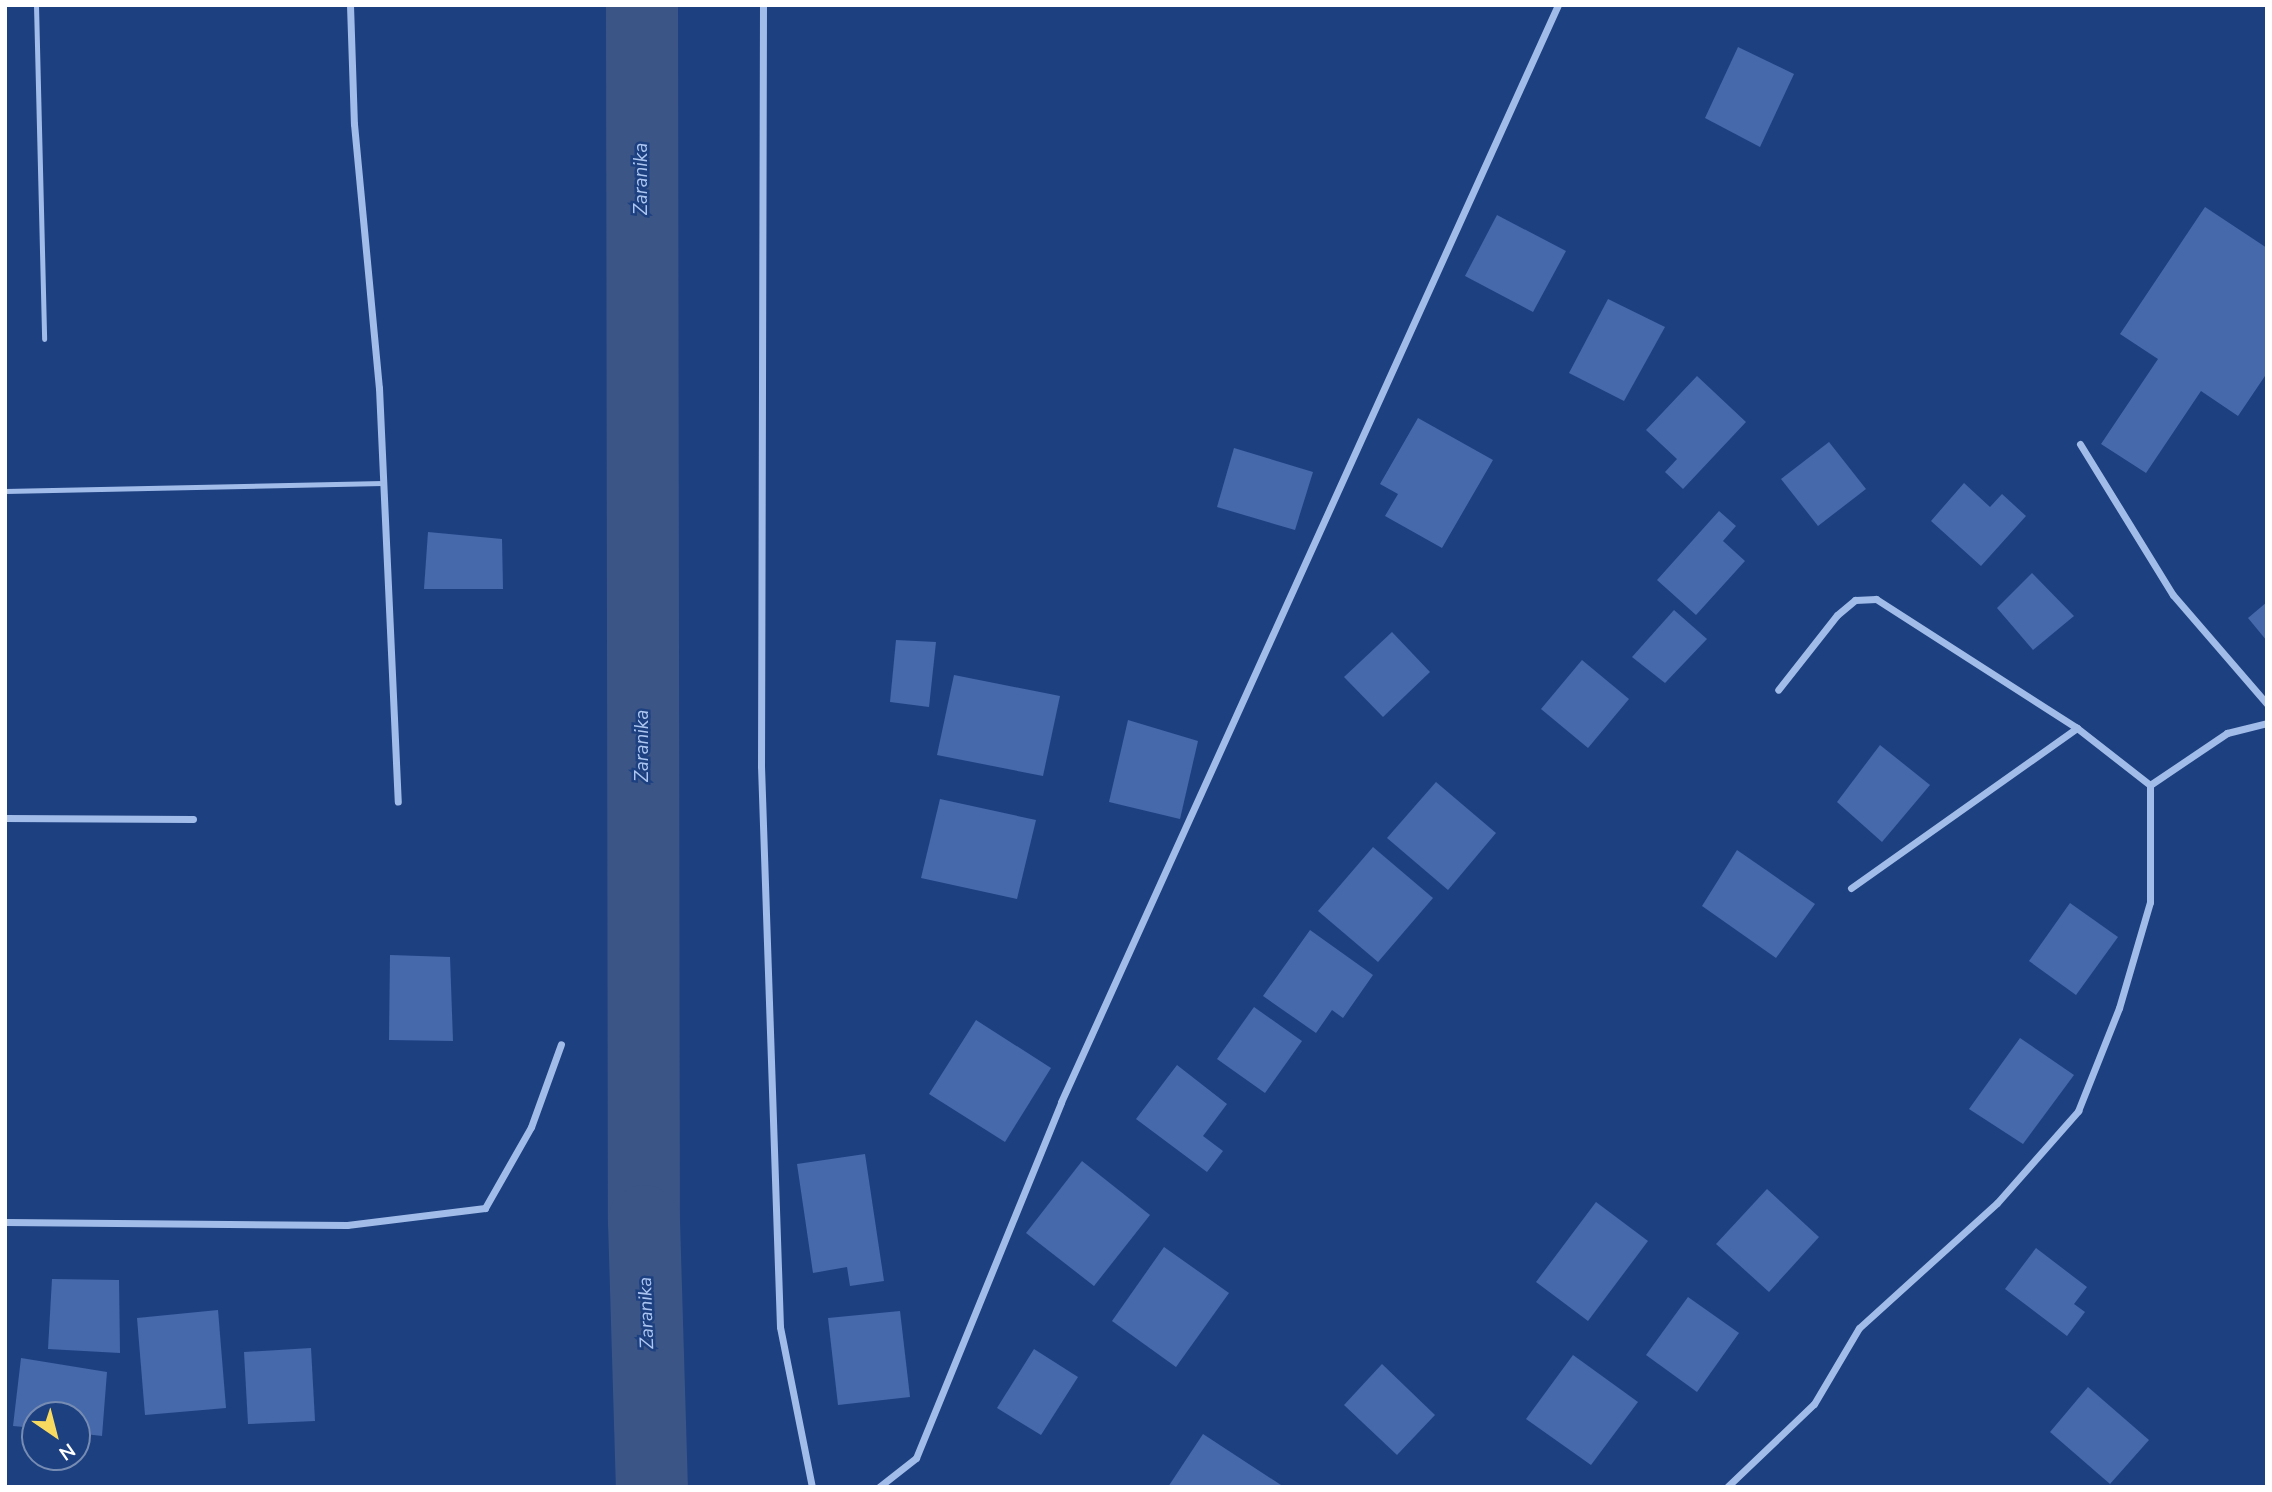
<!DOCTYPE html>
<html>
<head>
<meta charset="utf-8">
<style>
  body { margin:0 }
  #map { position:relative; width:2272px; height:1492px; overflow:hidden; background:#1d4081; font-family:"Nunito Sans",sans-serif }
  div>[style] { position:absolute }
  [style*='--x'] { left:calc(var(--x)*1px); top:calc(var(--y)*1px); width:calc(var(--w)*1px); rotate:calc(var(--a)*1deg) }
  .river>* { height:72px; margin:-36px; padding:0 36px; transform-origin:36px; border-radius:36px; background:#3b5586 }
  .building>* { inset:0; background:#4569ab }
  .lane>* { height:5px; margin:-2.5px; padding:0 2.5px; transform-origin:2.5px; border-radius:2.5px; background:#a2bce9 }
  .street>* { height:7px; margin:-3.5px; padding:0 3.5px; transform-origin:3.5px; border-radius:3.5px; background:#a2bce9 }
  span { translate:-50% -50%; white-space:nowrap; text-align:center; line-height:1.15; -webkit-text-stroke:5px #1d4081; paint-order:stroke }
  .water-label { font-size:19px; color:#adc6f1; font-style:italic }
  .frame { position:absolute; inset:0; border:7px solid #fff; pointer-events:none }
  .north { position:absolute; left:21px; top:1401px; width:70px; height:70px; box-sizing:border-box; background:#1d4081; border:2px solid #778cb3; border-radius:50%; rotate:145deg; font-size:19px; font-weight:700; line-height:28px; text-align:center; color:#fff }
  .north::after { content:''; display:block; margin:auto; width:24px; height:32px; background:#f9da60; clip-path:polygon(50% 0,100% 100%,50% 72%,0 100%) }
</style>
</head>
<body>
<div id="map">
  <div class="river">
    <div style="--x:642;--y:5;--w:1216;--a:89.91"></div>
    <div style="--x:644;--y:1221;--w:266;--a:88.3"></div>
  </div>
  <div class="building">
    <div style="clip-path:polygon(1738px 47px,1794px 74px,1760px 147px,1705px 118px)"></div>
    <div style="clip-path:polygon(2205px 207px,2267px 248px,2267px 373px,2238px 416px,2201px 391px,2146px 473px,2101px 444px,2158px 359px,2120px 334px)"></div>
    <div style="clip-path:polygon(1497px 215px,1566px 251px,1533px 312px,1465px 276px)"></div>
    <div style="clip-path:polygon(1608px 299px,1665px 327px,1624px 401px,1569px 373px)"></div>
    <div style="clip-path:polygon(1697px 376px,1746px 422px,1683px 489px,1665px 472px,1677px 459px,1646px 430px)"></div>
    <div style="clip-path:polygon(1418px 418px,1493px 460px,1442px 548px,1385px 516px,1398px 494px,1380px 484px)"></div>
    <div style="clip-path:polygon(1829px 442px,1866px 489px,1818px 526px,1781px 479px)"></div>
    <div style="clip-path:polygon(1234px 448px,1313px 472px,1295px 530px,1217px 507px)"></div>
    <div style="clip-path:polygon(1964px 483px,1990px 507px,2002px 494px,2026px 516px,1981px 566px,1931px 521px)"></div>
    <div style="clip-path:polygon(1719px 511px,1736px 526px,1723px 541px,1745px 561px,1696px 615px,1657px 580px)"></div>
    <div style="clip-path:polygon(428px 532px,502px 539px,503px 589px,424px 589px)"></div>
    <div style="clip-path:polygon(2032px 573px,2074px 616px,2033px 650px,1997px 608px)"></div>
    <div style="clip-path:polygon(2267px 602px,2267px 641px,2248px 618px)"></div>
    <div style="clip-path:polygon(1674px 610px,1707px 639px,1665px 683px,1632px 657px)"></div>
    <div style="clip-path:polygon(1392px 632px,1430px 672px,1383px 717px,1344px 677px)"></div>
    <div style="clip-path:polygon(896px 640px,936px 642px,929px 707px,890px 702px)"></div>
    <div style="clip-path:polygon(1582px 660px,1629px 699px,1588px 748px,1541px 709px)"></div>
    <div style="clip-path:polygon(954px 675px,1060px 696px,1043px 776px,937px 755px)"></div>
    <div style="clip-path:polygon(1128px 720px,1198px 741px,1180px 819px,1109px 802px)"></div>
    <div style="clip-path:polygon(1880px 745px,1930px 785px,1882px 842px,1837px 802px)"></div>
    <div style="clip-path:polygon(1436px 782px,1496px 833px,1448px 890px,1387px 838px)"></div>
    <div style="clip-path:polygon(940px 799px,1036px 820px,1017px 899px,921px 878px)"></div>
    <div style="clip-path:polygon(1373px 847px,1433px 898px,1378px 962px,1318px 911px)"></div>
    <div style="clip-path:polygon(1737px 850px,1815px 904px,1776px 958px,1702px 906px)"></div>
    <div style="clip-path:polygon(2070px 903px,2118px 937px,2076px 995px,2029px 961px)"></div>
    <div style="clip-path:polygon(1310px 930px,1373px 975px,1343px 1018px,1332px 1010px,1316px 1033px,1263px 996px)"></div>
    <div style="clip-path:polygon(390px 955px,450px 957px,453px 1041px,389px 1040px)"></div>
    <div style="clip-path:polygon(1254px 1007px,1302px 1041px,1265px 1093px,1217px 1059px)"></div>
    <div style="clip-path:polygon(976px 1020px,1051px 1068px,1005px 1142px,929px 1094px)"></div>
    <div style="clip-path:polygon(2020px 1038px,2074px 1075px,2023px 1144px,1969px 1109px)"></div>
    <div style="clip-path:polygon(1177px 1065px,1227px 1104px,1203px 1136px,1223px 1151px,1207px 1172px,1136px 1119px)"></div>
    <div style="clip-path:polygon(865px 1154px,884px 1281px,850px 1286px,847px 1267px,813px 1273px,797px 1164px)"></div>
    <div style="clip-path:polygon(1082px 1161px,1150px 1215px,1094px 1286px,1026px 1233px)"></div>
    <div style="clip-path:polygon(1767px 1189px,1819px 1237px,1769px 1292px,1716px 1244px)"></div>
    <div style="clip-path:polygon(1596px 1202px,1648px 1241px,1588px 1321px,1536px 1282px)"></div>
    <div style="clip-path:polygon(1164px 1247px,1229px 1293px,1176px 1367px,1112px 1321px)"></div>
    <div style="clip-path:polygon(2036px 1248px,2087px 1287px,2074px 1304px,2085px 1312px,2067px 1336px,2005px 1289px)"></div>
    <div style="clip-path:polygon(52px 1279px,119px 1280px,120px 1353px,48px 1349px)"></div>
    <div style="clip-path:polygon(1688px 1297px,1739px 1333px,1697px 1392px,1646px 1355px)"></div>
    <div style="clip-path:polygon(218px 1310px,226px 1408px,145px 1415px,137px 1318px)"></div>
    <div style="clip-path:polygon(900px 1311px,910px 1397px,838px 1405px,828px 1318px)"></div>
    <div style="clip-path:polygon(311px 1348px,315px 1421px,248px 1424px,244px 1352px)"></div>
    <div style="clip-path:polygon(1034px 1349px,1078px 1377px,1041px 1435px,997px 1408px)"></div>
    <div style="clip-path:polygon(1573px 1355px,1638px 1402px,1591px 1465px,1526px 1419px)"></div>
    <div style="clip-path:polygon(21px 1358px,107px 1372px,102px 1436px,77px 1433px,77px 1415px,35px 1415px,35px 1428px,13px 1426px)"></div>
    <div style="clip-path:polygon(1382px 1364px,1435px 1415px,1397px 1455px,1344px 1405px)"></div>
    <div style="clip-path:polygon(2088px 1387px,2149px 1440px,2110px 1484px,2050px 1432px)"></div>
    <div style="clip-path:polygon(1203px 1434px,1284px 1487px,1168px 1487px)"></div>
  </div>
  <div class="lane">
    <div style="--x:36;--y:5;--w:334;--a:88.6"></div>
    <div style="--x:5;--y:491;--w:378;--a:-1.2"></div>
  </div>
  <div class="street">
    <div style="--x:350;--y:5;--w:119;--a:88.1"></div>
    <div style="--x:354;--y:124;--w:265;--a:84.6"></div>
    <div style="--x:379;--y:388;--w:414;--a:87.4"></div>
    <div style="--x:763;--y:5;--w:761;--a:90.15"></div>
    <div style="--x:761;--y:766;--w:561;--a:88.06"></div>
    <div style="--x:780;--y:1327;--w:163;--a:78.7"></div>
    <div style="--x:2080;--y:444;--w:177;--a:58.4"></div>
    <div style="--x:2173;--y:595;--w:144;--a:49.2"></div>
    <div style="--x:2150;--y:785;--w:93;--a:-34"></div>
    <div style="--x:2227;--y:733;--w:41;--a:-14"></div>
    <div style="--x:5;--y:818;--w:188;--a:0.3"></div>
    <div style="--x:1851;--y:888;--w:277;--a:-35.3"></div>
    <div style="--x:5;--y:1222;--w:342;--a:0.5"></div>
    <div style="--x:347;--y:1225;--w:139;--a:-7"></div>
    <div style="--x:485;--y:1208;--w:93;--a:-60.4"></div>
    <div style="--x:531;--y:1127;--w:88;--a:-70.1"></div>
    <div style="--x:879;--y:1487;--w:47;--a:-38.1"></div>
    <div style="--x:916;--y:1458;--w:384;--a:-67.8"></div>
    <div style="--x:1061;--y:1102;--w:1204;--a:-65.63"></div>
    <div style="--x:1727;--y:1487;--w:120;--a:-43.7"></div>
    <div style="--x:1814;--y:1404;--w:88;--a:-59.4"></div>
    <div style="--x:1859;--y:1328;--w:186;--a:-42.2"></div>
    <div style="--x:1997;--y:1203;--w:123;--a:-48.6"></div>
    <div style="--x:2078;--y:1111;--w:111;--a:-68.3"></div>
    <div style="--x:2119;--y:1008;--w:110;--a:-73.7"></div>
    <div style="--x:2150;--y:902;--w:117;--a:-90"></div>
    <div style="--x:2150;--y:785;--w:93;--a:-142"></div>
    <div style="--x:2077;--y:728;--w:239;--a:-147.3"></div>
    <div style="--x:1876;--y:599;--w:21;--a:177"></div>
    <div style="--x:1855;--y:600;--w:23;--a:140"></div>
    <div style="--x:1837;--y:615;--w:95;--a:128.2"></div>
  </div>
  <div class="water-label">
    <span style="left:642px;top:179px;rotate:-90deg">Zaranika</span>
    <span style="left:643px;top:746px;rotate:-90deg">Zaranika</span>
    <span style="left:647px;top:1313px;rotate:-92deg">Zaranika</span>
  </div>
  <div class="frame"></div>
  <div class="north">N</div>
</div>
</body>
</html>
